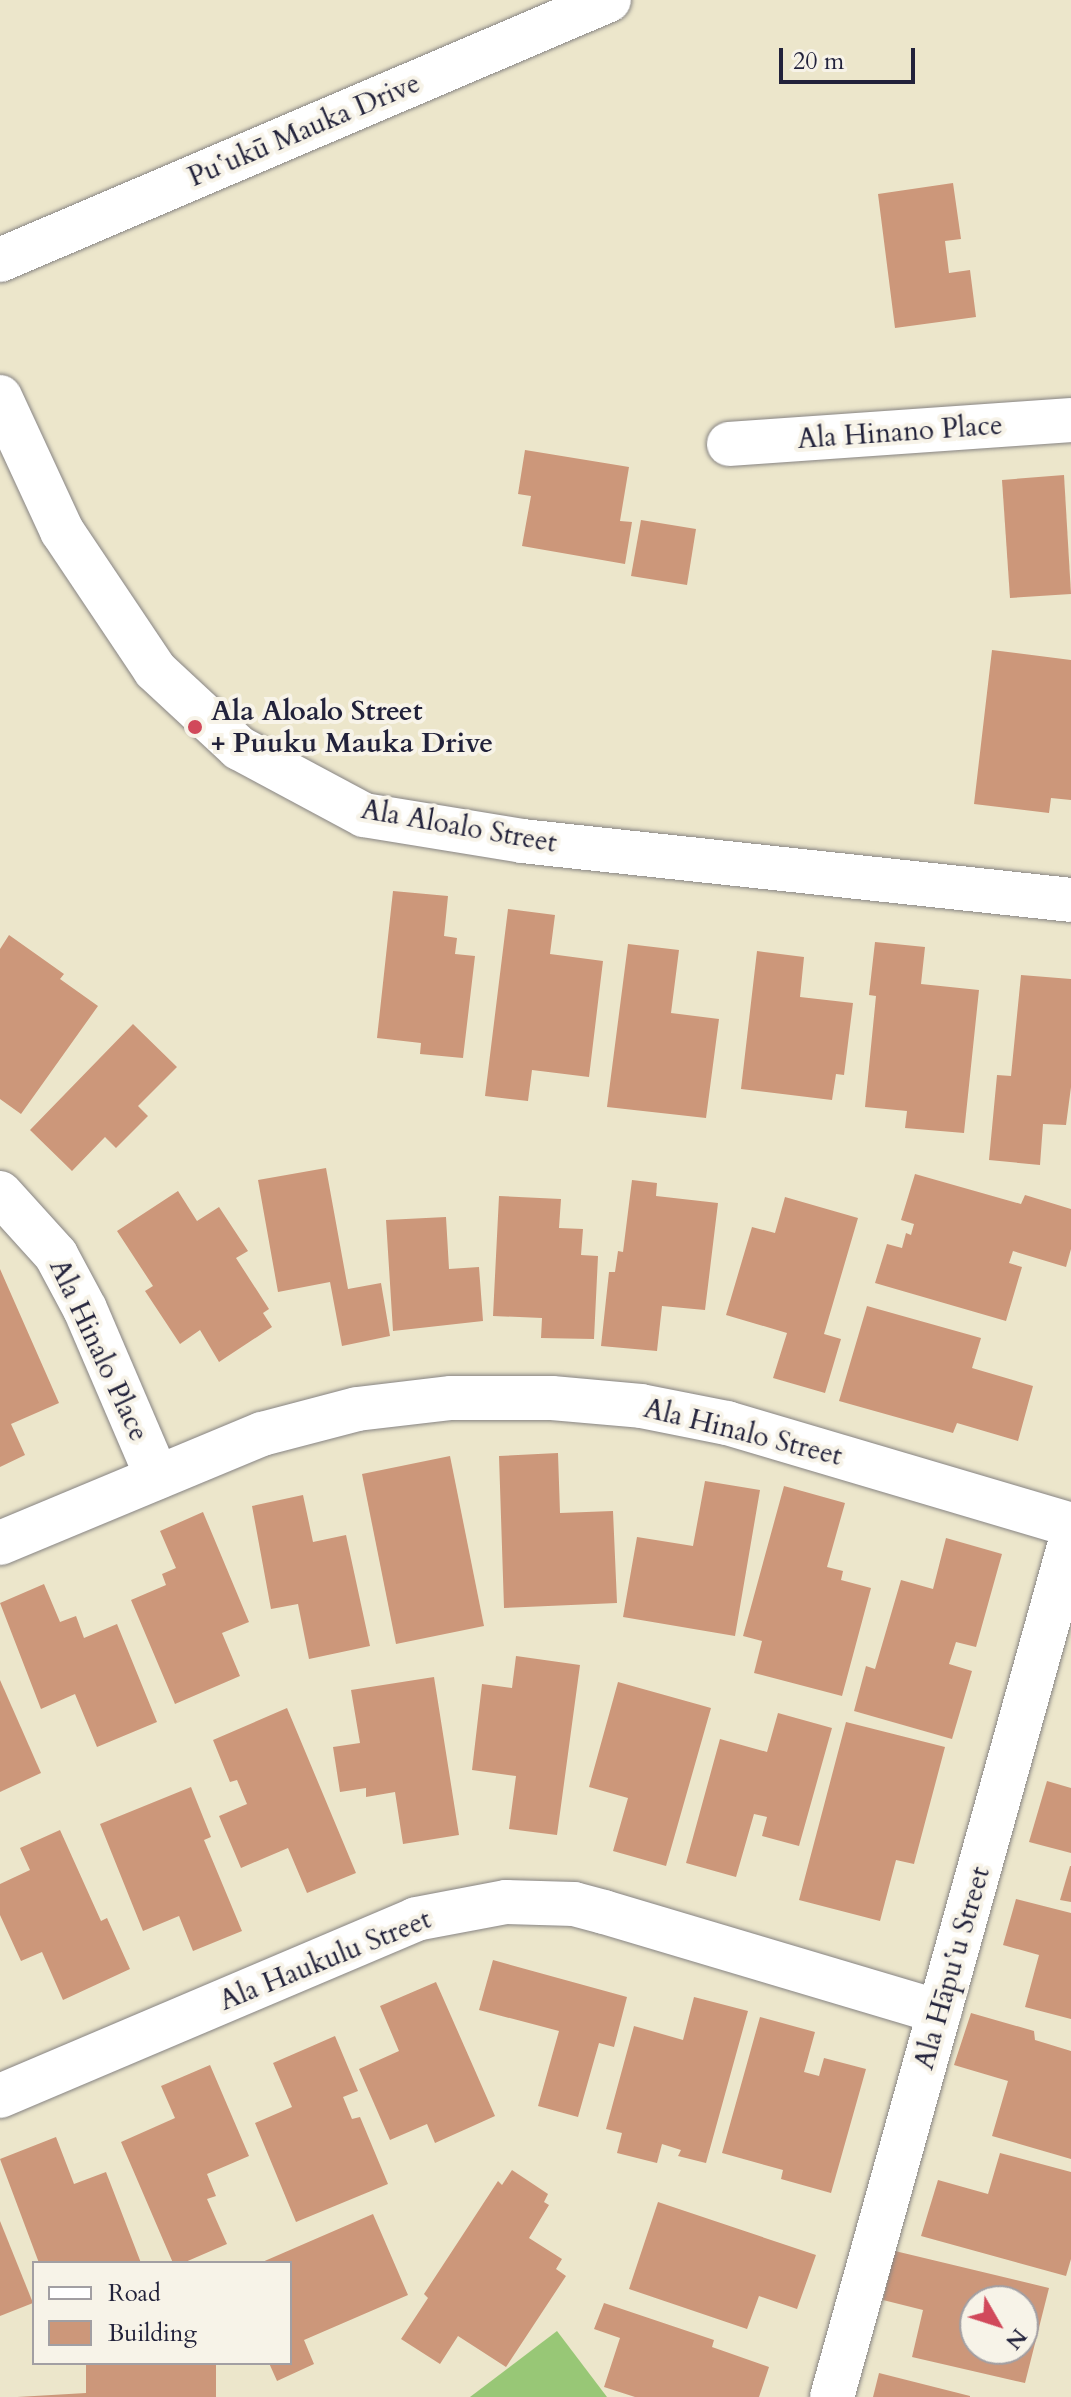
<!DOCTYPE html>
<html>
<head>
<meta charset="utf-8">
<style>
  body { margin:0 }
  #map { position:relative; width:1071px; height:2397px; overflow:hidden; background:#ece6cb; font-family:Cardo,serif }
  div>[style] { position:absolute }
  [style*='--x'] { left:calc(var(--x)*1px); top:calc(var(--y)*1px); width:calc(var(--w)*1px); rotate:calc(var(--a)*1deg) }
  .green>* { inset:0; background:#98c776 }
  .building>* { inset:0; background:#cc977a }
  .roads { filter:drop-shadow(0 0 2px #878483) drop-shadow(0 0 2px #878483) }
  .minor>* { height:44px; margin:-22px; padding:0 22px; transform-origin:22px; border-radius:22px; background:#fff }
  .dots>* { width:22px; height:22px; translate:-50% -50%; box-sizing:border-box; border:4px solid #f7f3e8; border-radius:50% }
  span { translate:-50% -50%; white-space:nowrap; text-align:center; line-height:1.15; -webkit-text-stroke:8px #f7f3e8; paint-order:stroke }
  .street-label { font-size:28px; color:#22223b }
  .poi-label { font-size:28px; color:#22223b; font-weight:700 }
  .left { translate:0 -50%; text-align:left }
  .legend { position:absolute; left:32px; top:2261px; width:260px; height:104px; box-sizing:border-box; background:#f7f3e8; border:2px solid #a29fa3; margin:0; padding:10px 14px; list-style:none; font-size:24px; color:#22223b }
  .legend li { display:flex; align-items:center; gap:16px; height:40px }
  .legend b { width:40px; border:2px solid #a29fa3 }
  .north { position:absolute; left:959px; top:2285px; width:80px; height:80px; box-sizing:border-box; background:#f7f3e8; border:2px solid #a29fa3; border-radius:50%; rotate:129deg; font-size:22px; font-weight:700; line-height:32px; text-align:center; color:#22223b }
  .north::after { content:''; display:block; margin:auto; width:28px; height:36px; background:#d1495b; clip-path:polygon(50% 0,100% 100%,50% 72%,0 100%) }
  .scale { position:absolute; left:779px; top:48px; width:136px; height:36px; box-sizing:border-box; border:4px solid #22223b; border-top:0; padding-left:10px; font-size:24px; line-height:28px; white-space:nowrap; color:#22223b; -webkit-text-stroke:6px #f7f3e8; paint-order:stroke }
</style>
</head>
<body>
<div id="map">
  <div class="green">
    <div style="clip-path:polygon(557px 2331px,607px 2397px,470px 2397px)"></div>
  </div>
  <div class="building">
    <div style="clip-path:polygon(953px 183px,961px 239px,945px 241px,949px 273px,970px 270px,976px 317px,895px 328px,878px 194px)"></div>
    <div style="clip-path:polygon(525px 450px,629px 467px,620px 521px,632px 522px,625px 564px,522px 546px,531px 496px,518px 494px)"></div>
    <div style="clip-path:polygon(1064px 475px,1071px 594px,1010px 598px,1002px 480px)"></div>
    <div style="clip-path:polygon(641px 520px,696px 529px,687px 585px,631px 576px)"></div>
    <div style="clip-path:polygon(992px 650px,1071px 660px,1071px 800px,1051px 798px,1049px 813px,974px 804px)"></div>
    <div style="clip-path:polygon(393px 891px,448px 896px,444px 936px,457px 938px,455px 954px,475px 956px,463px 1058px,420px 1054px,421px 1043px,377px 1038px)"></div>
    <div style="clip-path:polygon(508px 909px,555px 915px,550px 954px,603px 961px,589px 1077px,532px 1070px,528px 1101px,485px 1096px)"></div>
    <div style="clip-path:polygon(9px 935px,64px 974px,60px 979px,98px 1006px,21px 1114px,0 1099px,0 949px)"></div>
    <div style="clip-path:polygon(875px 942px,925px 947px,921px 984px,979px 990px,964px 1133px,905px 1128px,907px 1111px,865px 1107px,876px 996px,869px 995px)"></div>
    <div style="clip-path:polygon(628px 944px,679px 950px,671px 1013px,719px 1019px,706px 1118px,607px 1107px)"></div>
    <div style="clip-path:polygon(757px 951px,804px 957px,800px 997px,853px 1003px,844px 1075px,836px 1074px,832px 1100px,741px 1089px)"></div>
    <div style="clip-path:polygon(1021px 975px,1071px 979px,1071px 1087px,1066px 1125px,1043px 1124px,1040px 1165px,989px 1160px,997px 1075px,1011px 1076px)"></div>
    <div style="clip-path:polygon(133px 1024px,177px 1067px,138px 1106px,148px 1116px,116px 1148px,105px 1137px,72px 1171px,30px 1130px)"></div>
    <div style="clip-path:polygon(326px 1168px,348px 1289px,381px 1283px,390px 1336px,342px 1346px,330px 1282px,278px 1292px,258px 1180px)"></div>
    <div style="clip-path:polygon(915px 1174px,1021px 1204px,1025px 1195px,1071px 1209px,1071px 1249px,1066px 1267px,1013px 1251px,1009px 1263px,1022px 1267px,1006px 1321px,875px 1283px,887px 1244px,902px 1248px,906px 1233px,911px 1235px,914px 1224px,901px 1220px)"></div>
    <div style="clip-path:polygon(632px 1180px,657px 1183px,656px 1196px,718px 1203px,705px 1310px,662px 1306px,657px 1351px,601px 1346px,609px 1272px,615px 1272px,618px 1251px,623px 1252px)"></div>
    <div style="clip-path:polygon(178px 1191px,197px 1221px,219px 1207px,248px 1251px,236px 1258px,269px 1309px,263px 1313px,272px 1327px,219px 1362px,200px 1330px,180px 1344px,145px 1291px,153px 1286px,117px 1231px)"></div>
    <div style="clip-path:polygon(499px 1196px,561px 1199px,559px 1228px,583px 1229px,581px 1255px,598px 1256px,594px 1339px,541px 1338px,542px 1318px,493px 1316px)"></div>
    <div style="clip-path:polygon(785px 1197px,858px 1218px,824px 1334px,841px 1339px,825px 1393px,773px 1378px,787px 1333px,726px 1315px,752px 1227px,775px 1233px)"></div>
    <div style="clip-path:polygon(446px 1217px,449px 1269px,479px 1267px,483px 1321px,393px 1331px,386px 1220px)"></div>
    <div style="clip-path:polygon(0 1269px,59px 1403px,11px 1424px,25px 1455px,0 1467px)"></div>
    <div style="clip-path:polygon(867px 1306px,981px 1338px,972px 1368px,1033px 1386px,1018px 1441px,957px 1423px,953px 1433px,839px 1401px)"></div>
    <div style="clip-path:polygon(558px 1453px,560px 1513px,613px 1511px,617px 1603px,504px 1608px,499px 1456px)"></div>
    <div style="clip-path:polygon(450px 1456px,484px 1626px,396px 1644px,362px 1474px)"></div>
    <div style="clip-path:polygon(705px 1481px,760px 1490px,735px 1636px,623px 1617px,637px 1537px,693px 1546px)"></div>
    <div style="clip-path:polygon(784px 1486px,845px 1503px,827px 1567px,843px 1571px,841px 1580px,871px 1588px,842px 1696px,754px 1673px,762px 1641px,743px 1636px)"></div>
    <div style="clip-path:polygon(303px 1495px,313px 1542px,346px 1535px,370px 1646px,309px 1659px,298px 1604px,271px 1609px,252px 1506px)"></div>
    <div style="clip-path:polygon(203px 1512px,249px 1622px,222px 1633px,240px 1676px,175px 1704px,131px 1600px,166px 1585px,162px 1574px,176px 1568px,160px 1531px)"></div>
    <div style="clip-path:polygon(946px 1538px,1002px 1554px,976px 1647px,956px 1642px,949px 1664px,972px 1671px,952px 1739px,854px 1711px,866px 1666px,875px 1669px,901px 1580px,933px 1589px)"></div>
    <div style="clip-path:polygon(44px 1584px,60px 1622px,76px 1616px,84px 1638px,117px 1624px,157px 1722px,97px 1747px,75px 1694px,41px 1709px,0 1603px)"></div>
    <div style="clip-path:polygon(516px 1656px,580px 1665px,557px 1835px,509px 1829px,516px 1776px,472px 1770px,482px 1684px,512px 1688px)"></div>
    <div style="clip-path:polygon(434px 1677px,459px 1835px,403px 1844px,395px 1792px,366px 1797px,366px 1788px,340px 1792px,333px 1747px,360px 1743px,351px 1690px)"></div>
    <div style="clip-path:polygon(0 1680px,41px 1773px,0 1792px)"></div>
    <div style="clip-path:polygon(618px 1682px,711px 1708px,666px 1866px,613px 1851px,628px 1798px,589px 1787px)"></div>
    <div style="clip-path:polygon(287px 1708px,356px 1873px,307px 1893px,288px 1848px,241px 1868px,219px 1816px,247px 1804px,237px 1780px,230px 1782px,213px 1740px)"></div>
    <div style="clip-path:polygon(778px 1713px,832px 1728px,799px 1846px,762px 1836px,767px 1817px,754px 1814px,736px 1877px,686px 1863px,720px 1739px,767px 1752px)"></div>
    <div style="clip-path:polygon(846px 1722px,945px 1747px,914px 1864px,896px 1860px,880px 1921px,799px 1900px)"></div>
    <div style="clip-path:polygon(1047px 1781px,1071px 1788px,1071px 1853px,1029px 1842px)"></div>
    <div style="clip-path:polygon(191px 1787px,211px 1837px,204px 1840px,242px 1931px,193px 1951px,179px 1916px,143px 1931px,100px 1824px)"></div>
    <div style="clip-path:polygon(60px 1830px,101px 1921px,107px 1918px,130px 1969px,63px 2000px,42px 1952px,21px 1961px,0 1915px,0 1884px,30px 1870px,20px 1848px)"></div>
    <div style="clip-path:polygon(1070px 1866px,1071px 1866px,1071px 1902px,1060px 1900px)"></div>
    <div style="clip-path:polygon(1016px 1899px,1071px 1913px,1071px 2019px,1025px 2007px,1039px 1955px,1003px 1945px)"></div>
    <div style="clip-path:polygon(493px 1960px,627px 1997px,614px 2047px,599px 2043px,578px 2117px,538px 2106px,559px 2031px,479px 2010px)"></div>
    <div style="clip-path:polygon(436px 1982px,495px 2116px,435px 2143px,427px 2124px,390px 2140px,359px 2069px,399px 2051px,380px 2006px)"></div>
    <div style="clip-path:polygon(694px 1997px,748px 2011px,706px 2163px,678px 2156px,681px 2150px,662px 2144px,657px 2163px,617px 2153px,622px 2133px,606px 2129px,634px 2026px,683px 2040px)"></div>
    <div style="clip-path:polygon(971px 2013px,1034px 2031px,1035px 2040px,1071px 2051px,1071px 2159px,992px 2136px,1008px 2081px,954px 2065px)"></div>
    <div style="clip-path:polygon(760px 2017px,815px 2032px,804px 2072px,819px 2076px,824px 2058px,866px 2069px,831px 2193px,781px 2179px,783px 2170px,722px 2153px)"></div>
    <div style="clip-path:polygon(335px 2036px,358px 2091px,343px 2097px,352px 2119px,360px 2117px,388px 2184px,296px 2222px,255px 2123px,292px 2107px,273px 2063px)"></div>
    <div style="clip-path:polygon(210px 2065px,249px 2156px,207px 2174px,216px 2196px,207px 2199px,227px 2244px,183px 2263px,173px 2263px,121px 2142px,175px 2118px,161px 2086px)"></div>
    <div style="clip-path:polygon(56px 2137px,74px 2184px,106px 2172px,141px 2263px,39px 2263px,0 2159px)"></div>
    <div style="clip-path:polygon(1000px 2153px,1071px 2172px,1071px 2259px,1066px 2276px,921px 2236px,938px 2180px,988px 2194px)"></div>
    <div style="clip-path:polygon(512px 2170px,548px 2194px,544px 2202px,549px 2205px,529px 2238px,562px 2259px,556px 2269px,566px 2276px,506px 2367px,458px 2336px,440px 2364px,401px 2339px,428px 2298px,424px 2294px,498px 2181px,502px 2185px)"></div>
    <div style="clip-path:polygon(658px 2202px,816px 2255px,797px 2309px,759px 2296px,747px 2329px,629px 2289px)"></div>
    <div style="clip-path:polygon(373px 2214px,408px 2295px,304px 2340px,314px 2364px,277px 2381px,269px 2363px,290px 2363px,290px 2263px,260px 2263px)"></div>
    <div style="clip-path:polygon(0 2221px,33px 2303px,0 2316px)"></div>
    <div style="clip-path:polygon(evenodd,895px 2251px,1049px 2288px,1025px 2383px,912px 2357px,923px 2310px,883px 2300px,895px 2251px,975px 2301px,1023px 2301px,1023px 2349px,975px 2349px,975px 2301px)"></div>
    <div style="clip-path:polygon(604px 2303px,714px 2340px,712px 2347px,769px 2367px,759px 2397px,635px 2397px,604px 2387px,620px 2338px,594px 2329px)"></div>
    <div style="clip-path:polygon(86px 2363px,216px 2363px,216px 2397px,17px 2397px,86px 2393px)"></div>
    <div style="clip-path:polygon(879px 2373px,970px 2396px,970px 2397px,873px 2397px)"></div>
  </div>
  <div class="roads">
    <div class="minor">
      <div style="--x:0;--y:260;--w:662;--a:-23.12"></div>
      <div style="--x:0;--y:397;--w:148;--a:65.2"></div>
      <div style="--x:62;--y:531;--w:167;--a:56.2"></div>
      <div style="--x:155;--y:670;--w:115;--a:42.9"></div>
      <div style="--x:239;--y:748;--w:142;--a:28.2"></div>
      <div style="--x:364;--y:815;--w:160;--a:9.3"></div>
      <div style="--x:522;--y:841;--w:552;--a:6.13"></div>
      <div style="--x:729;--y:444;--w:343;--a:-4"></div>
      <div style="--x:0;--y:1193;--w:84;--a:47.9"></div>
      <div style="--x:56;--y:1255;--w:61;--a:61.8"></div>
      <div style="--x:85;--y:1309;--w:183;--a:66.8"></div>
      <div style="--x:0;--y:1543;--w:284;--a:-22.6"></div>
      <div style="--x:262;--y:1434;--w:98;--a:-14.7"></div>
      <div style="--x:357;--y:1409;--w:95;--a:-6.7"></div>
      <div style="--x:451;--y:1398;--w:101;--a:0"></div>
      <div style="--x:552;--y:1398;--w:89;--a:5.1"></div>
      <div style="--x:641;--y:1406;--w:88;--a:11.2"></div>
      <div style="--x:727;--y:1423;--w:359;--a:16.5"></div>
      <div style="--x:0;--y:2096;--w:452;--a:-23"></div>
      <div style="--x:416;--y:1919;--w:92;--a:-10.7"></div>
      <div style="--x:506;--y:1902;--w:68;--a:1.7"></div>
      <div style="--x:574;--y:1904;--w:31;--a:15"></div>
      <div style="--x:604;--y:1912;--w:350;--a:16.6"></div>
      <div style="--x:832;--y:2397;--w:891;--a:-74.43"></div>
    </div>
  </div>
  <div class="dots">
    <div style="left:195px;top:727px;background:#d1495b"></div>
  </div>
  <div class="street-label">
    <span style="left:304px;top:130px;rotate:-23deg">Puʻukū Mauka Drive</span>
    <span style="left:900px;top:432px;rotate:-4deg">Ala Hinano Place</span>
    <span style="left:459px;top:826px;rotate:10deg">Ala Aloalo Street</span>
    <span style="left:99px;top:1350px;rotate:65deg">Ala Hinalo Place</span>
    <span style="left:743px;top:1432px;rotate:14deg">Ala Hinalo Street</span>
    <span style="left:325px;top:1960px;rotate:-22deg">Ala Haukulu Street</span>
    <span style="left:952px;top:1968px;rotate:-74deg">Ala Hāpuʻu Street</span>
  </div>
  <div class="poi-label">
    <span class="left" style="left:211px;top:727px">Ala Aloalo Street<br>+ Puuku Mauka Drive</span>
  </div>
  <ul class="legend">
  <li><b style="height:10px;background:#fff"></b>Road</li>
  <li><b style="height:22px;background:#cc977a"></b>Building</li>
  </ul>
  <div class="north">N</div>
  <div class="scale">20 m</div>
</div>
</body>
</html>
